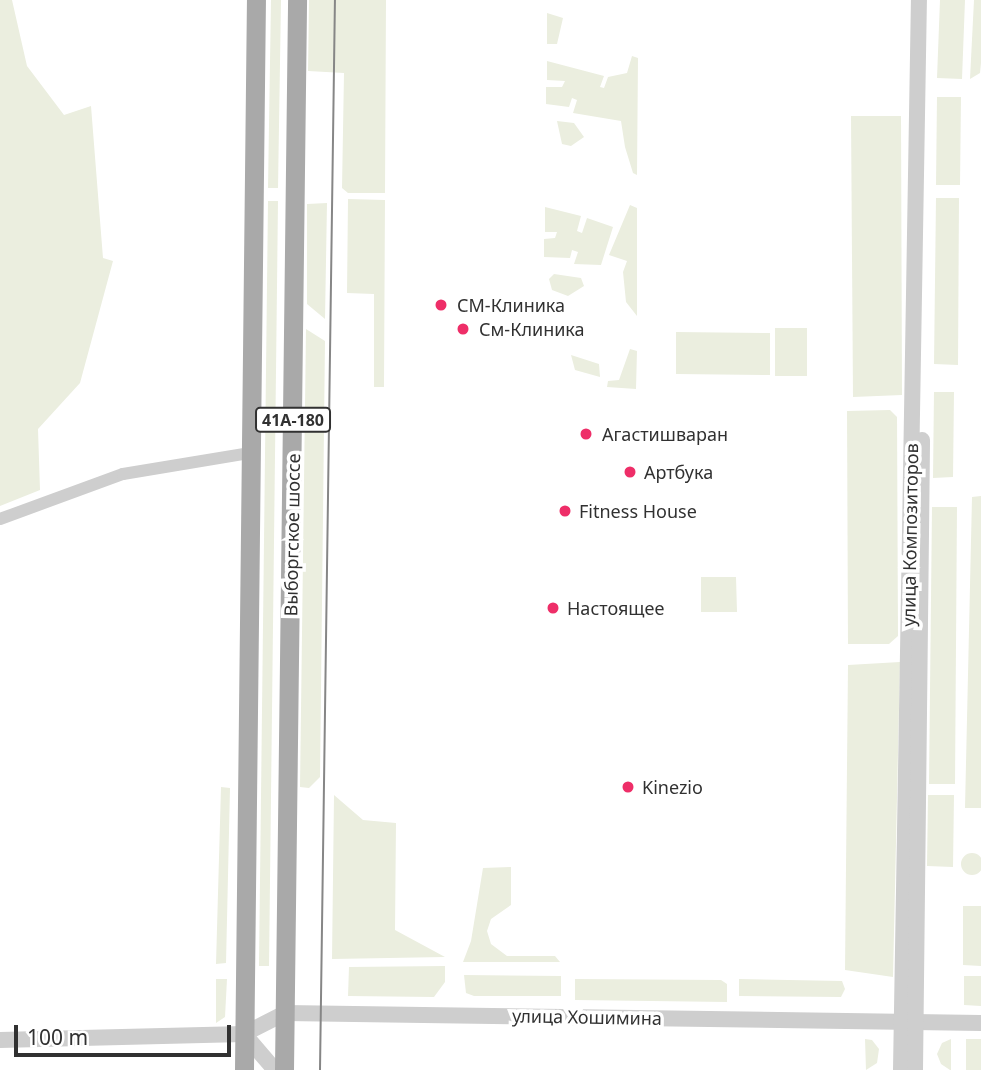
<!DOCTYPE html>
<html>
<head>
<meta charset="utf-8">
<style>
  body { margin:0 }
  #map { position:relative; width:981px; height:1070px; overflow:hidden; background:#fff; font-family:"Noto Sans",sans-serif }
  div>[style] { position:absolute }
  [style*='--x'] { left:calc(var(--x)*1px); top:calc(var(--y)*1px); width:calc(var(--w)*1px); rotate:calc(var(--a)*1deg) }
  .green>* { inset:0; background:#ebeedf }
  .round { border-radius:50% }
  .minor>* { height:12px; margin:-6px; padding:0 6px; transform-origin:6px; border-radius:6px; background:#cecece }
  .tertiary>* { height:16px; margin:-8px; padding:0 8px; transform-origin:8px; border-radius:8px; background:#cecece }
  .primary>* { height:19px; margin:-9.5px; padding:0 9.5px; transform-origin:9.5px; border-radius:9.5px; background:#a9a9a9 }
  .tram>* { height:2px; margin:-1px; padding:0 1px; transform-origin:1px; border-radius:1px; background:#868686 }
  .dots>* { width:19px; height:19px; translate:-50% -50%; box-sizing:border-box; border:4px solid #fff; border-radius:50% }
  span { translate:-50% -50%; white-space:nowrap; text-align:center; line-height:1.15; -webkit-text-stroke:7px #fff; paint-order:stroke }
  .shield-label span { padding:2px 5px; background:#fff; border:2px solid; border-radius:5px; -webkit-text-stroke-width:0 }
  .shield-label { font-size:16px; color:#313131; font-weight:700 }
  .poi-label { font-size:18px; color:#313131 }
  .left { translate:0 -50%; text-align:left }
  .street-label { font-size:18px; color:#313131 }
  .scale { position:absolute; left:14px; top:1025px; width:217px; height:32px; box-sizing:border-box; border:4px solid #313131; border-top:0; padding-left:9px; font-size:21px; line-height:24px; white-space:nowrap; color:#313131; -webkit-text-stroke:5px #fff; paint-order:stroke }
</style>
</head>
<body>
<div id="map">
  <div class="green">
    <div style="clip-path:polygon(0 0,12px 0,27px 66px,64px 115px,91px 106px,103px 258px,113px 261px,80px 383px,38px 429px,40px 490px,0 506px)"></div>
    <div style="clip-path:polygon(271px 0,281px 0,278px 188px,268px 188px)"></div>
    <div style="clip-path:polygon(309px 0,386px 0,385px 193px,348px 193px,342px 188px,344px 73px,308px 71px)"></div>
    <div style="clip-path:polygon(940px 0,965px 0,962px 79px,937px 78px)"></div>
    <div style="clip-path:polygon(974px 0,981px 0,981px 63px,980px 73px,970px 79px)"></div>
    <div style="clip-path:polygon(547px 13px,563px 18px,557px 44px,547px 44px)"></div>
    <div style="clip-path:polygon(632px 56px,638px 58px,637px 175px,633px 173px,625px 147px,621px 121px,573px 113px,577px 100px,572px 98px,569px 107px,546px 104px,546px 87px,562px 87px,565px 81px,547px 80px,547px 61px,604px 76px,600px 87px,604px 88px,608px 77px,627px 73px)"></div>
    <div style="clip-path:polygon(937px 97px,961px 97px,960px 185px,936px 185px)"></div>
    <div style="clip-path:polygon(851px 116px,901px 116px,902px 395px,853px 397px)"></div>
    <div style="clip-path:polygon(557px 121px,574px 123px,584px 137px,571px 146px,562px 144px)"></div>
    <div style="clip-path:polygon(936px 198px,959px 198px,958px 365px,934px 364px)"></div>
    <div style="clip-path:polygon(348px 199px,385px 200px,384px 387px,374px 387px,374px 294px,347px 293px)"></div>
    <div style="clip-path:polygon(268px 201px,278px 201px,269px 966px,259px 966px)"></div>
    <div style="clip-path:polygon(327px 203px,325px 319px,307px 304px,307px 204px)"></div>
    <div style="clip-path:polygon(630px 205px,637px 208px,637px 316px,626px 302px,623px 272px,627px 261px,609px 255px)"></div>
    <div style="clip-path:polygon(545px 207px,581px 216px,577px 231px,582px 233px,587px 218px,613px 227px,601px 265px,574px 264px,578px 252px,572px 250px,570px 258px,544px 257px,544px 239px,555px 238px,557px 232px,545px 232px)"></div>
    <div style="clip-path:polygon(554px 274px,581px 278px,584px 286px,568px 296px,552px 290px,549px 279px)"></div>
    <div style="clip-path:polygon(775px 328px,807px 328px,807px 376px,775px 376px)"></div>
    <div style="clip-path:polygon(306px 329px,325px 341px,320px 777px,309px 788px,300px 787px)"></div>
    <div style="clip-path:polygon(676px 332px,770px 333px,770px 375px,676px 374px)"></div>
    <div style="clip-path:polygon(630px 349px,637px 351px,636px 389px,607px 387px,608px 381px,619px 380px)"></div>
    <div style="clip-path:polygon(571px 355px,599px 364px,600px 377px,575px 370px)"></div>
    <div style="clip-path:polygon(934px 392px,954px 392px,953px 477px,933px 478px)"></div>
    <div style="clip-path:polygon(890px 410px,897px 417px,898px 636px,889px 644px,848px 644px,847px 411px)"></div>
    <div style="clip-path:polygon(981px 496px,981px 808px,965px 808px,972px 497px)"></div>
    <div style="clip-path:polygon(932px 507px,957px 507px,955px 784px,929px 784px)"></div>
    <div style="clip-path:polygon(701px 577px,736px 577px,737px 612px,701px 612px)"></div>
    <div style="clip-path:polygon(900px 662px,893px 977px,845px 970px,848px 665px)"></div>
    <div style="clip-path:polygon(221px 787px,230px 788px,226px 963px,216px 964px)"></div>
    <div style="clip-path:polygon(334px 795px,363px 820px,396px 823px,395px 930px,445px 957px,332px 959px)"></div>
    <div style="clip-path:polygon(928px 795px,954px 795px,953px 867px,927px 866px)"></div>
    <div class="round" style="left:961px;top:853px;width:22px;height:22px"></div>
    <div style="clip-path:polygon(511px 867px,511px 905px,491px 919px,487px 931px,491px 944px,507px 956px,555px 956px,560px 962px,463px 962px,471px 941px,483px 868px)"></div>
    <div style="clip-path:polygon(963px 906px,981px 906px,981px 966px,963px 965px)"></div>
    <div style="clip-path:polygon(445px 966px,445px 982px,434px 997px,348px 996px,349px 967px)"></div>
    <div style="clip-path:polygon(464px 975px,561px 976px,561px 996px,474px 996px,466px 993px)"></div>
    <div style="clip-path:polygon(964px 976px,981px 976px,981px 1006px,964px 1005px)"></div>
    <div style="clip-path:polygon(216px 979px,227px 979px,225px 1017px,216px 1023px)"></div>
    <div style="clip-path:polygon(575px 979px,721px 980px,727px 984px,727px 1002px,575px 1000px)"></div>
    <div style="clip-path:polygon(739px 979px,842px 981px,845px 989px,841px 997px,739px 996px)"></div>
    <div style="clip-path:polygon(865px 1039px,872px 1040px,879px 1049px,877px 1063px,866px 1070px)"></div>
    <div style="clip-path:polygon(951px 1039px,951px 1070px,950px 1070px,941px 1064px,937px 1054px,942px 1043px)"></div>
    <div style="clip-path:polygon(966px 1039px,981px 1039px,981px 1070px,966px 1070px)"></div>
  </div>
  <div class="minor">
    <div style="--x:0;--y:519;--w:131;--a:-20.1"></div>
    <div style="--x:123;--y:474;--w:129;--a:-9.4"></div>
  </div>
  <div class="tertiary">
    <div style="--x:244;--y:1034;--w:48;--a:49.3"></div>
    <div style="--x:0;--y:1040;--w:244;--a:-1.4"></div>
    <div style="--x:244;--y:1034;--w:46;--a:-27.1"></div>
    <div style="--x:285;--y:1013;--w:696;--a:0.82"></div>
    <div style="--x:901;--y:1070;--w:1070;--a:-89.04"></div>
    <div style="--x:915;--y:1070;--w:630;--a:-89.36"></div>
  </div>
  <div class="primary">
    <div style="--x:244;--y:1070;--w:1070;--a:-89.36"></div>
    <div style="--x:284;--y:1070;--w:1070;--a:-89.3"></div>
  </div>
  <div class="tram">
    <div style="--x:320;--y:1070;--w:1070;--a:-89.2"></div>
  </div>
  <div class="dots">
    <div style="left:441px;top:305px;background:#ee2e68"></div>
    <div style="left:463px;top:329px;background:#ee2e68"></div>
    <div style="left:586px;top:434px;background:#ee2e68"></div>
    <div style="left:630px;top:472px;background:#ee2e68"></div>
    <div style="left:565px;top:511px;background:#ee2e68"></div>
    <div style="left:553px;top:608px;background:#ee2e68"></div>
    <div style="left:628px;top:787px;background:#ee2e68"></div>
  </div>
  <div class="shield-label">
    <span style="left:293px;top:420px">41А-180</span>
  </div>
  <div class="poi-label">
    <span class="left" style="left:457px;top:305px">СМ-Клиника</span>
    <span class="left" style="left:479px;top:329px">См-Клиника</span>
    <span class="left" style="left:602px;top:434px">Агастишваран</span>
    <span class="left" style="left:644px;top:472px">Артбука</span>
    <span class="left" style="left:579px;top:511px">Fitness House</span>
    <span class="left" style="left:567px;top:608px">Настоящее</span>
    <span class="left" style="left:642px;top:787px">Kinezio</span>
  </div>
  <div class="street-label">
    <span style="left:292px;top:535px;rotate:-89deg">Выборгское шоссе</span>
    <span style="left:910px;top:535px;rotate:-89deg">улица Композиторов</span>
    <span style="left:587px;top:1017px;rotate:1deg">улица Хошимина</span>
  </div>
  <div class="scale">100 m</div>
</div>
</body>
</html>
